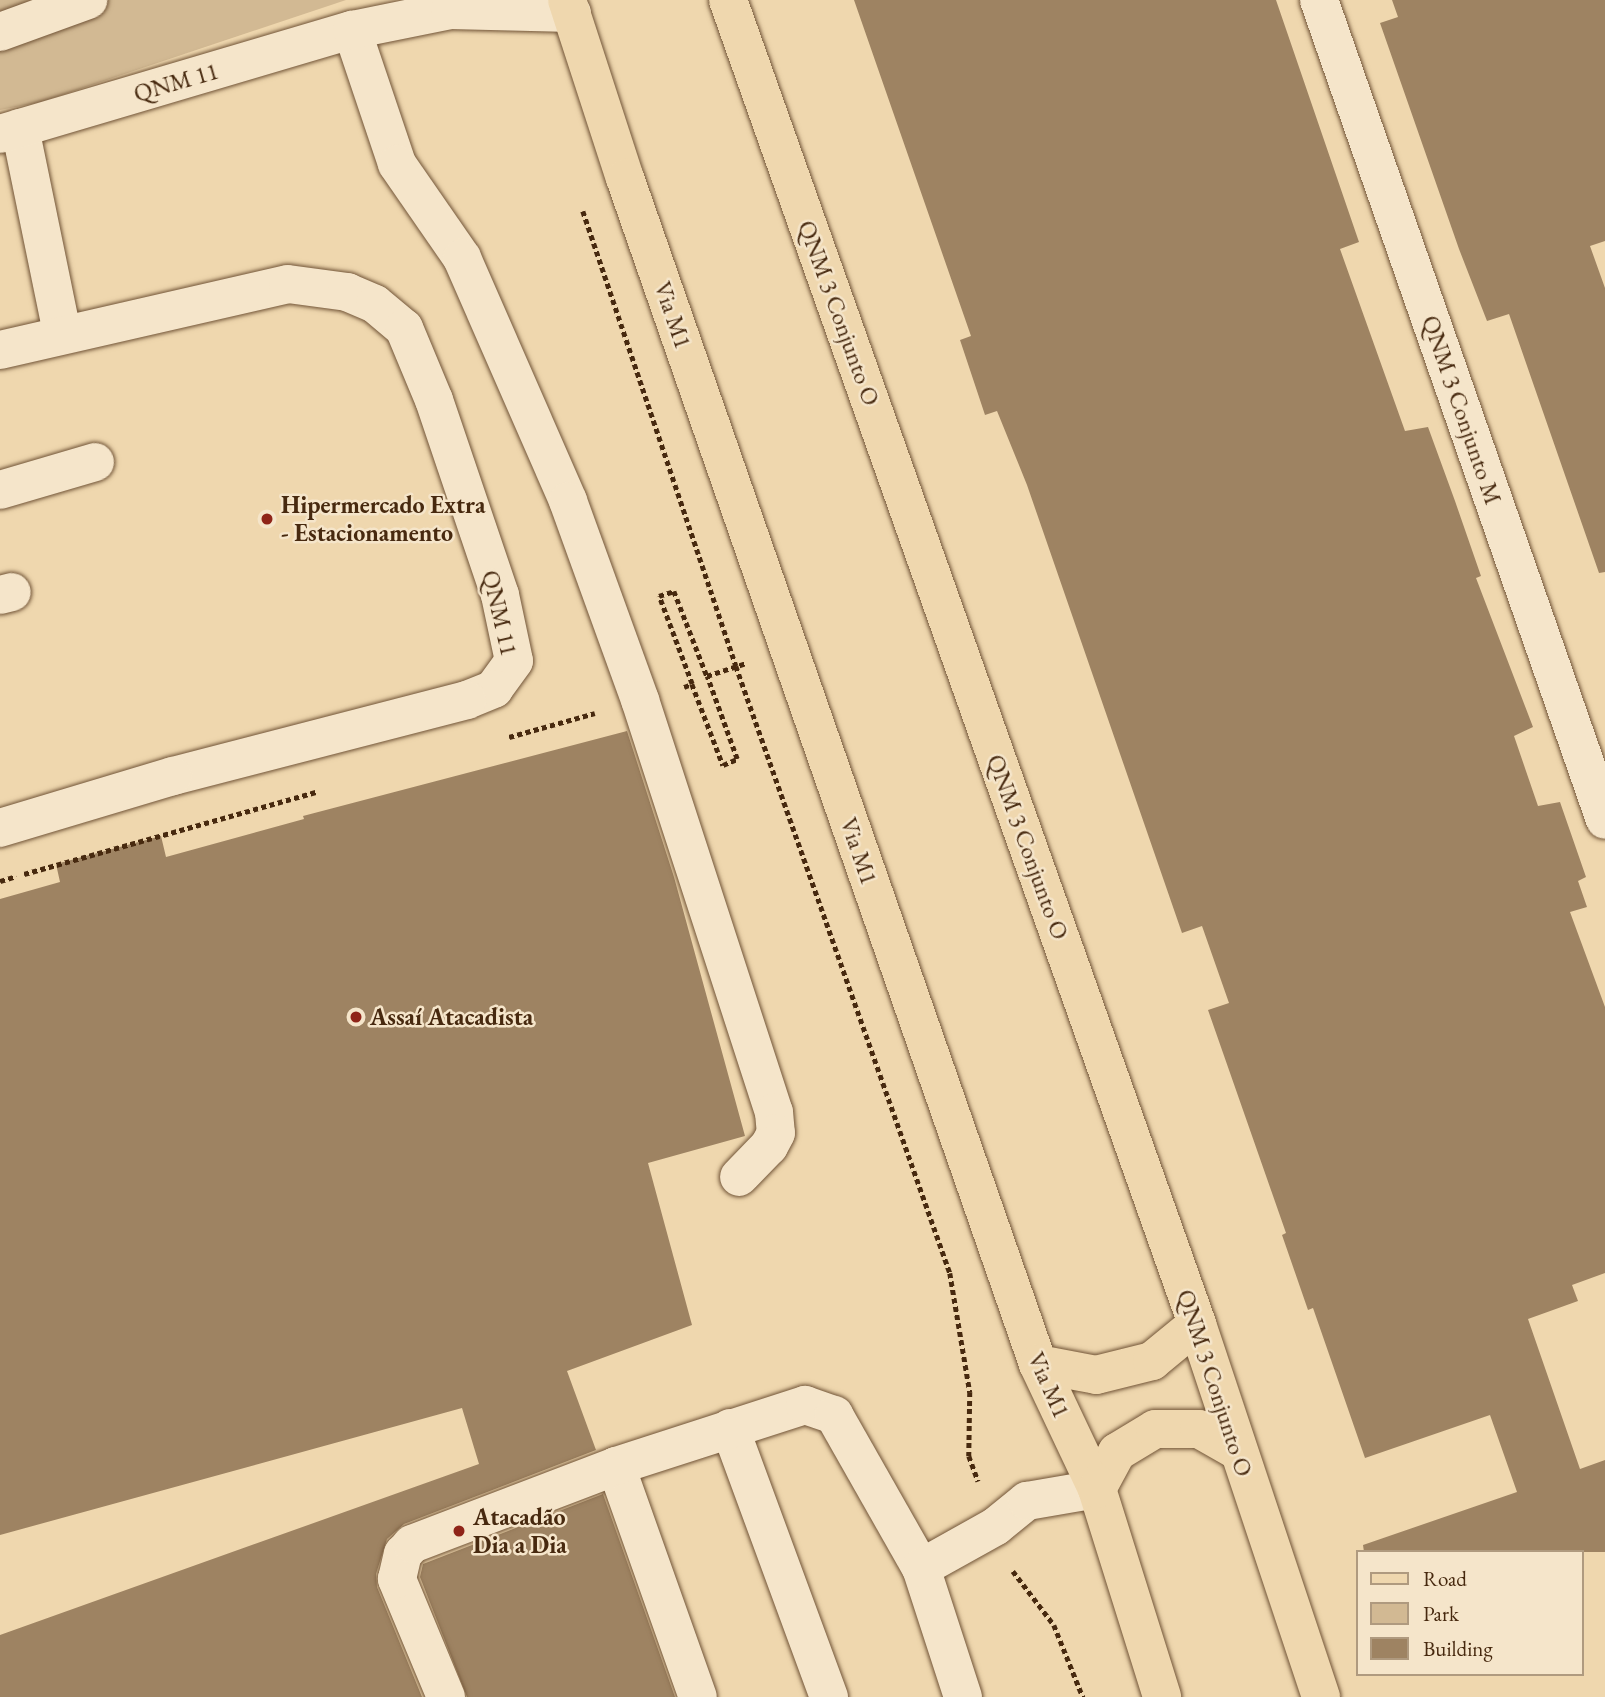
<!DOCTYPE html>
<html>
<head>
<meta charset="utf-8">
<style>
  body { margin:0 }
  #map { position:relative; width:1605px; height:1697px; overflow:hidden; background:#efd7ae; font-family:"EB Garamond",serif }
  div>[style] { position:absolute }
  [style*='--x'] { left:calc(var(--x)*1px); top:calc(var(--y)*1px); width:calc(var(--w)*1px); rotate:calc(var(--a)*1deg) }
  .green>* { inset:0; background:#d2b993 }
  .building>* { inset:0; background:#9e8362 }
  .path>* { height:4.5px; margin-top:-2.25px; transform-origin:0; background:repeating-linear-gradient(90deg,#47290f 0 5px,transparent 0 8.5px) }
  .roads { filter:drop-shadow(0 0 2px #715437) drop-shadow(0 0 2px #715437) }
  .minor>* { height:38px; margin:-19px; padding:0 19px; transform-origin:19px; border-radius:19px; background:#f5e5ca }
  .major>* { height:38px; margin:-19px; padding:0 19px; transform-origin:19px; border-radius:19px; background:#efd7ae }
  .dots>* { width:19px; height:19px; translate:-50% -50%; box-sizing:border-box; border:4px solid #f5e5ca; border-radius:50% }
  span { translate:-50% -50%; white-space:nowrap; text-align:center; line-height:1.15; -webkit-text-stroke:5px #f5e5ca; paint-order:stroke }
  .street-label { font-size:24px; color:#47290f }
  .poi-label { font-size:24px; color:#47290f; font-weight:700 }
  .left { translate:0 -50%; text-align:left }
  .legend { position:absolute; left:1356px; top:1550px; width:228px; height:126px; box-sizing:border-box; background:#f5e5ca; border:2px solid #af9a7f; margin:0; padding:9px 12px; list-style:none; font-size:21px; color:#47290f }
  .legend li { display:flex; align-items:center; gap:14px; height:35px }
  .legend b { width:35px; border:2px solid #af9a7f }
</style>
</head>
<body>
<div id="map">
  <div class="green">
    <div style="clip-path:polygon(0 0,346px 0,41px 102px,0 110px)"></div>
  </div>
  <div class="building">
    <div style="clip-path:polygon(854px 0,1276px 0,1359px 242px,1340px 249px,1405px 431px,1428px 427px,1455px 501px,1481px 576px,1476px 578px,1533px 727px,1514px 736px,1538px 806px,1560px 802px,1586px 877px,1578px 881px,1587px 907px,1570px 912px,1605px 1007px,1605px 1273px,1572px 1285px,1578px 1301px,1528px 1319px,1580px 1469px,1605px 1460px,1605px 1552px,1364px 1552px,1363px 1545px,1517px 1492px,1490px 1415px,1365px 1458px,1313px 1308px,1308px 1310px,1282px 1235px,1286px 1233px,1208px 1010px,1229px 1003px,1202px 926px,1182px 933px,1027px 485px,997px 411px,985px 415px,960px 340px,971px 336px)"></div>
    <div style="clip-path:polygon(1392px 0,1605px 0,1605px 241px,1590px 246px,1605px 288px,1605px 572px,1599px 573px,1509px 314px,1487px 321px,1459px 249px,1380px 23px,1398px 17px)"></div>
    <div style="clip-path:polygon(627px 731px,674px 877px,745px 1136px,648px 1163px,692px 1325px,567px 1371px,596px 1450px,404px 1524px,387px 1539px,376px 1574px,377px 1587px,422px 1697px,0 1697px,0 1635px,479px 1464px,462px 1408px,0 1535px,0 899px,60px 882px,56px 864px,161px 836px,166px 857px,304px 819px,303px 816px)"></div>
    <div style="clip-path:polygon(603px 1494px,675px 1697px,467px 1697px,420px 1577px,423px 1564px)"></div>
  </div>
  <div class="path">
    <div style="--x:583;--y:211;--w:480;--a:71.4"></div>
    <div style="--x:736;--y:666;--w:644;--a:70.58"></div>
    <div style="--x:950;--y:1273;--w:121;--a:80.5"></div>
    <div style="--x:970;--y:1392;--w:64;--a:90.9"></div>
    <div style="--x:969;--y:1456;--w:27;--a:70"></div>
    <div style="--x:692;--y:684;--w:94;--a:-110.6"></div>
    <div style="--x:659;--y:596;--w:16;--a:-18"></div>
    <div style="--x:674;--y:591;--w:91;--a:68.8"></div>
    <div style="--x:684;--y:687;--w:9;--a:-21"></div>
    <div style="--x:692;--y:684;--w:87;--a:69.1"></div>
    <div style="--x:723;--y:765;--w:15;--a:-23"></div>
    <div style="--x:737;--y:759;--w:88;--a:-109.9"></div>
    <div style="--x:707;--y:676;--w:41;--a:-18.4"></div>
    <div style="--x:509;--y:737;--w:89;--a:-15.6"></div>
    <div style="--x:24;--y:874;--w:303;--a:-15.7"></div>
    <div style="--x:0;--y:881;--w:17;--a:-17"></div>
    <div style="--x:1013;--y:1571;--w:68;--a:52.8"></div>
    <div style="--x:1054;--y:1625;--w:78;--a:68.1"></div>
  </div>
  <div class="roads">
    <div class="minor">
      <div style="--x:1319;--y:0;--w:868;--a:70.77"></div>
      <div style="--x:352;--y:30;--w:141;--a:71.4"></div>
      <div style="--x:397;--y:164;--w:114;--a:55.3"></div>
      <div style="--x:462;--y:258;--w:265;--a:66.4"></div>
      <div style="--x:568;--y:501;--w:212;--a:70.1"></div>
      <div style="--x:640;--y:700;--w:433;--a:72"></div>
      <div style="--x:774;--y:1112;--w:21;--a:85"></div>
      <div style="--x:776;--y:1133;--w:15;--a:118"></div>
      <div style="--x:769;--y:1146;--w:43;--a:134.1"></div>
      <div style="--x:0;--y:32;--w:94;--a:-20"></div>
      <div style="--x:20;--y:128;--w:208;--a:78.4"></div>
      <div style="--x:0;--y:134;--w:367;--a:-16.5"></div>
      <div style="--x:352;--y:30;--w:100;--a:-11.5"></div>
      <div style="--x:450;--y:10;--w:122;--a:1.4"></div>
      <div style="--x:0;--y:350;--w:295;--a:-12.9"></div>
      <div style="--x:288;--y:284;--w:60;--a:7.7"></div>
      <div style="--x:347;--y:292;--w:30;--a:23"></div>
      <div style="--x:375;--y:304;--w:38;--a:40"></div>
      <div style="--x:404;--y:328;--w:78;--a:67.4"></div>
      <div style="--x:434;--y:400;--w:206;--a:71.3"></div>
      <div style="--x:500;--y:595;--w:67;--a:78"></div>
      <div style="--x:514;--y:661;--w:34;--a:126"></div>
      <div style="--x:494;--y:689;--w:29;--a:158"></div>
      <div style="--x:467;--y:700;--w:304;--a:165.5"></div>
      <div style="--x:173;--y:776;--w:181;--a:163.3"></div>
      <div style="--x:0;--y:490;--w:99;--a:-16.4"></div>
      <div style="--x:0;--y:595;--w:12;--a:-14"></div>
      <div style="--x:730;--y:1428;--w:287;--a:69.8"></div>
      <div style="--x:616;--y:1466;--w:245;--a:70.5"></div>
      <div style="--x:446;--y:1697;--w:128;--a:-112.6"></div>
      <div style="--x:397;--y:1579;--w:26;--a:-77"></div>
      <div style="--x:403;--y:1554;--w:13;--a:-48"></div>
      <div style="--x:412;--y:1544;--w:218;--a:-20.9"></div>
      <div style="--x:616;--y:1466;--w:199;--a:-17.9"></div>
      <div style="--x:805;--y:1405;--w:31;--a:19"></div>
      <div style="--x:834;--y:1415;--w:176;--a:60.4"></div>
      <div style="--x:963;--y:1697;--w:136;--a:-108"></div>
      <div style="--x:921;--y:1568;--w:86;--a:-29.2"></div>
      <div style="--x:996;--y:1526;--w:40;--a:-39"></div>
      <div style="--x:1027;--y:1501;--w:71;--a:-9.7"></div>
    </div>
    <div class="major">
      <div style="--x:567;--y:0;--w:187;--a:72"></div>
      <div style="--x:625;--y:178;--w:1256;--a:70.8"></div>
      <div style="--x:1038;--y:1364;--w:138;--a:64.7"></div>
      <div style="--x:1097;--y:1489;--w:218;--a:72.6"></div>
      <div style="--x:728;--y:0;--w:1405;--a:70.49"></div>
      <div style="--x:1197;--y:1324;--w:393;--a:71.6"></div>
      <div style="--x:1038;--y:1364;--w:59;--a:10.7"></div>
      <div style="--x:1096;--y:1375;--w:58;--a:-14"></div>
      <div style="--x:1152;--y:1361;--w:58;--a:-39.4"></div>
      <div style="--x:1097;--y:1489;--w:42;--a:-61.6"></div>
      <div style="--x:1117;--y:1452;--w:44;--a:-31.2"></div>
      <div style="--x:1155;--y:1429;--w:44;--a:0"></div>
      <div style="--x:1199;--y:1429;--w:43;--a:29.6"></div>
    </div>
  </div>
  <div class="dots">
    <div style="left:267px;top:519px;background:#8f2418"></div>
    <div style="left:356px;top:1017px;background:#8f2418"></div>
    <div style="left:459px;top:1531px;background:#8f2418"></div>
  </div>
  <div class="street-label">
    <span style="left:176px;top:82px;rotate:-16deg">QNM 11</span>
    <span style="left:839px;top:313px;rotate:70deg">QNM 3 Conjunto O</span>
    <span style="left:673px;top:315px;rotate:71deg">Via M1</span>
    <span style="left:1462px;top:410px;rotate:71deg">QNM 3 Conjunto M</span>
    <span style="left:500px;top:613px;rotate:77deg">QNM 11</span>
    <span style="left:1028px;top:847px;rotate:70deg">QNM 3 Conjunto O</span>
    <span style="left:859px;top:851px;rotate:71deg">Via M1</span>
    <span style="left:1215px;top:1383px;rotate:72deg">QNM 3 Conjunto O</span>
    <span style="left:1049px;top:1385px;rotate:66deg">Via M1</span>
  </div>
  <div class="poi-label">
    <span class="left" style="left:281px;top:519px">Hipermercado Extra<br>- Estacionamento</span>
    <span class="left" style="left:370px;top:1017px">Assaí Atacadista</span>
    <span class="left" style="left:473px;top:1531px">Atacadão<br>Dia a Dia</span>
  </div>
  <ul class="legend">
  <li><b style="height:9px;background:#efd7ae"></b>Road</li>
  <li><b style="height:19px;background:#d2b993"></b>Park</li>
  <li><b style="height:19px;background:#9e8362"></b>Building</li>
  </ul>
</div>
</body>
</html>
